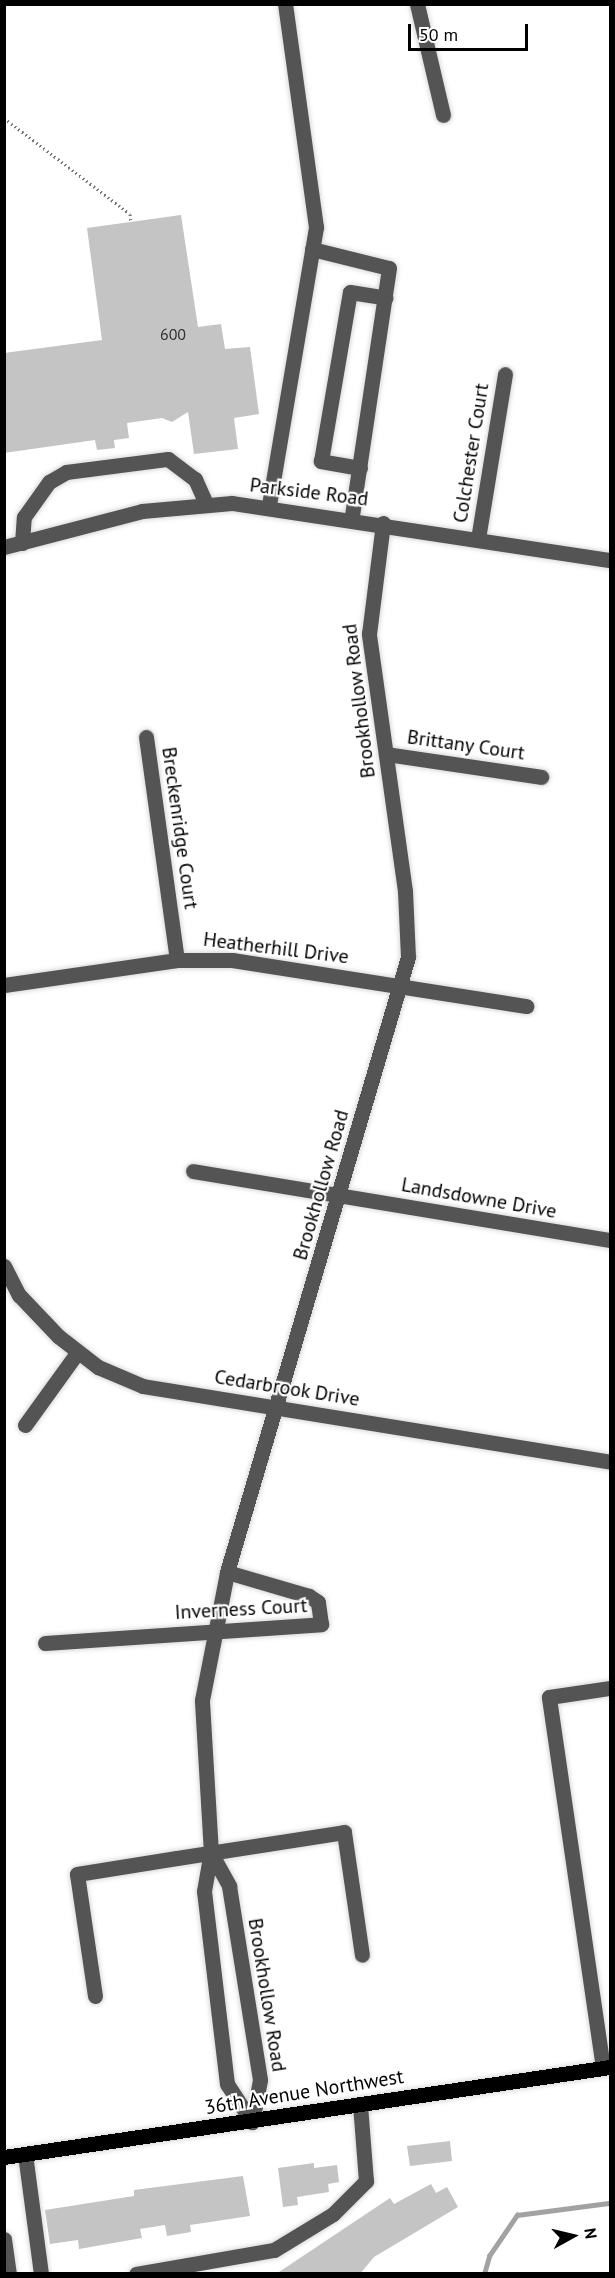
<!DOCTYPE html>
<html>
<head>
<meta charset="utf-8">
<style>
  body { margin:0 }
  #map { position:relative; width:615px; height:2278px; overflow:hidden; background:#fff; font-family:"PT Sans",sans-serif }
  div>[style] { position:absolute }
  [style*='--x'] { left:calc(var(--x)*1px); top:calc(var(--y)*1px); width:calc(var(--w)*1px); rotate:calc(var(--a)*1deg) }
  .stream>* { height:4.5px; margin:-2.25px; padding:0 2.25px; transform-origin:2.25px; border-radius:2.25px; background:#a2a2a2 }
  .building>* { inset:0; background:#c4c4c4 }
  .path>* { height:3px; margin-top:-1.5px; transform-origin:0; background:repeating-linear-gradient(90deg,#767676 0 1.5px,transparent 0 4.5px) }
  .roads { filter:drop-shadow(0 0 2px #dbdbdb) drop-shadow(0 0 2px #dbdbdb) }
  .minor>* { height:15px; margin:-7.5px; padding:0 7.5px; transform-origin:7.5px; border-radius:7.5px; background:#545454 }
  .major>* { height:15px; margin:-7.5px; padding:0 7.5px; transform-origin:7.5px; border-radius:7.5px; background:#000 }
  span { translate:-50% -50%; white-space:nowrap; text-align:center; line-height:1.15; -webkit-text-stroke:4.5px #fff; paint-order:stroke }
  .number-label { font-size:16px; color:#313131 }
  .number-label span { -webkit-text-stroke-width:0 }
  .street-label { font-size:20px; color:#000 }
  .frame { position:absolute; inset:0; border:6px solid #000; pointer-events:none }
  .north { position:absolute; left:543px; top:2206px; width:60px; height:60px; -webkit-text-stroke:4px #fff; paint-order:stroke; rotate:82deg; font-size:16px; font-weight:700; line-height:24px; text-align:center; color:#000 }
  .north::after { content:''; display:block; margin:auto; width:21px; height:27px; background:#000; clip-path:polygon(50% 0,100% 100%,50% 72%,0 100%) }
  .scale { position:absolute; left:408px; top:24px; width:120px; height:27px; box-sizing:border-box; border:3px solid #000; border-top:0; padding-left:8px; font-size:18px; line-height:21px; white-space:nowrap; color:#000; -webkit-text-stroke:4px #fff; paint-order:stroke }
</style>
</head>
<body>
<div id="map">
  <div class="stream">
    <div style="--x:484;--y:2274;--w:19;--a:-74"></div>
    <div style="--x:489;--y:2256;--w:50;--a:-55.7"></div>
    <div style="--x:517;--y:2215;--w:94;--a:-7.4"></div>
  </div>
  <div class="building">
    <div style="clip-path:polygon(181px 215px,198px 327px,221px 324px,225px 349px,250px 347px,259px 414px,234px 418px,238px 449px,194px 454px,188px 412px,172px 422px,162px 418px,127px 423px,129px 438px,114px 440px,115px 448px,97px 450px,95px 440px,4px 453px,4px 353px,102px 340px,87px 228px)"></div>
    <div style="clip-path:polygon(450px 2141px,452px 2161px,410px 2166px,407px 2146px)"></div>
    <div style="clip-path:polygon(314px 2163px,314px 2168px,337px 2165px,339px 2182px,328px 2184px,329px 2192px,297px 2197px,298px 2205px,283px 2207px,278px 2168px)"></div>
    <div style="clip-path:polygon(243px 2176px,250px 2216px,190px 2225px,191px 2232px,167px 2236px,165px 2225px,140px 2229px,142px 2238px,79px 2249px,78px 2240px,50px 2244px,45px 2210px,134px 2196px,134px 2190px)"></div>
    <div style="clip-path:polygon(431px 2184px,436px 2193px,447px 2187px,458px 2207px,374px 2257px,360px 2274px,276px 2274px,390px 2198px,394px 2204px)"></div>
  </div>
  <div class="path">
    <div style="--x:4;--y:118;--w:158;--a:37.3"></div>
    <div style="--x:130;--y:214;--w:8;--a:83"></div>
  </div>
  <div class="roads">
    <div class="minor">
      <div style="--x:417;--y:4;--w:114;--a:76.8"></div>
      <div style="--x:312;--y:249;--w:79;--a:13.9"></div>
      <div style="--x:389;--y:268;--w:252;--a:98.5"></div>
      <div style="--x:360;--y:468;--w:40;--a:-170"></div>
      <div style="--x:321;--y:461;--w:171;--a:-80.3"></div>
      <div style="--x:350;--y:292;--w:36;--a:9"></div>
      <div style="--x:269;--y:505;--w:282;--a:-80.4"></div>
      <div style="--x:316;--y:227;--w:225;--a:-97.9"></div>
      <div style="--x:478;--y:539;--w:167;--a:-80.7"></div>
      <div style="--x:22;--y:543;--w:26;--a:-86"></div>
      <div style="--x:24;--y:517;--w:43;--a:-54.5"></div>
      <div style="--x:49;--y:482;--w:20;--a:-30"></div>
      <div style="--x:66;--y:472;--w:103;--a:-7.3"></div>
      <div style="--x:168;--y:459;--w:34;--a:37"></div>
      <div style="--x:195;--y:479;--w:27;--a:66"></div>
      <div style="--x:4;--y:547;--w:143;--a:-14.6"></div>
      <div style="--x:142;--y:511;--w:90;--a:-5.1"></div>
      <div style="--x:232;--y:503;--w:382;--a:8.6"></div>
      <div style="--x:146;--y:737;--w:225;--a:82.1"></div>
      <div style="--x:386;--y:754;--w:157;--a:8.4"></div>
      <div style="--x:4;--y:985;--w:175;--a:-8.2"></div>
      <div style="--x:177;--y:960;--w:55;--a:0"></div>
      <div style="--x:232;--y:960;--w:298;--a:8.9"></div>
      <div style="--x:193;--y:1171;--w:423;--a:9.4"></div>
      <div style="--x:4;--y:1266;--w:33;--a:63"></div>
      <div style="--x:19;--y:1295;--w:57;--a:46.4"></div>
      <div style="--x:58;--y:1336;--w:51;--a:37.8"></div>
      <div style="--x:98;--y:1367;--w:49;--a:22.9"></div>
      <div style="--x:143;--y:1386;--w:473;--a:9.2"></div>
      <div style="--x:25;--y:1425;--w:89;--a:-54.2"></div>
      <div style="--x:45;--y:1643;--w:277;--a:-3.9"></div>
      <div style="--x:321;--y:1624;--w:22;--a:-98"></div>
      <div style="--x:318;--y:1602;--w:11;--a:-146"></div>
      <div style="--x:309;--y:1596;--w:85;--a:-163.7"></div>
      <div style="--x:211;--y:1853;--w:38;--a:61"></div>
      <div style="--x:229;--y:1886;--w:196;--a:80.9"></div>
      <div style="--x:260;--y:2080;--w:43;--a:100.8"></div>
      <div style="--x:95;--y:1996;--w:123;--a:-98.4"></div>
      <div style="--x:77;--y:1874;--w:101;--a:-9.1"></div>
      <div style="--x:177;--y:1858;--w:169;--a:-8.8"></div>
      <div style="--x:344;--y:1832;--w:124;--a:81.7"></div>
      <div style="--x:603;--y:2068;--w:375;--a:-98.3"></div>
      <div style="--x:549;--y:1697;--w:62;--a:-8.4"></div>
      <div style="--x:252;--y:2122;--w:45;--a:-123.3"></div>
      <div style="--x:227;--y:2084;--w:194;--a:-96.8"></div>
      <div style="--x:204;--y:1891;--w:39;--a:-80"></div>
      <div style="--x:211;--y:1853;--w:153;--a:-93.4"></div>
      <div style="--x:202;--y:1700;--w:130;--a:-78.9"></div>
      <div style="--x:227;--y:1572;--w:641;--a:-73.6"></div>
      <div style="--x:408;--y:957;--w:66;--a:-92.6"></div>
      <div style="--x:405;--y:891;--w:260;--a:-98"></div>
      <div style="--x:369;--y:634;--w:112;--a:-82.8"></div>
      <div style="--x:25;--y:2154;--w:121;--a:82.4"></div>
      <div style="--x:4;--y:2239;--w:35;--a:82"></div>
      <div style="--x:136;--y:2274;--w:140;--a:-9.9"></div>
      <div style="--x:274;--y:2250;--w:69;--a:-31.4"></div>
      <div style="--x:333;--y:2214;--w:47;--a:-45"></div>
      <div style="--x:366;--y:2181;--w:77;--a:-94.5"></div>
    </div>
    <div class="major">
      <div style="--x:4;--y:2157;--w:613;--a:-8.45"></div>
    </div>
  </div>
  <div class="number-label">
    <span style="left:173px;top:334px">600</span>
  </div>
  <div class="street-label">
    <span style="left:471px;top:453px;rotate:-81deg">Colchester Court</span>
    <span style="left:309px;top:492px;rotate:7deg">Parkside Road</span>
    <span style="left:359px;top:701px;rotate:-97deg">Brookhollow Road</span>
    <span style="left:466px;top:745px;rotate:8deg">Brittany Court</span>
    <span style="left:180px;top:828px;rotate:82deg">Breckenridge Court</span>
    <span style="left:276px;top:948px;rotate:7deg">Heatherhill Drive</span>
    <span style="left:321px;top:1185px;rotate:-74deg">Brookhollow Road</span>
    <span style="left:479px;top:1198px;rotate:10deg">Landsdowne Drive</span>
    <span style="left:287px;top:1388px;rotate:9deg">Cedarbrook Drive</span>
    <span style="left:241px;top:1609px;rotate:-3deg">Inverness Court</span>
    <span style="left:267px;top:1995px;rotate:81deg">Brookhollow Road</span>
    <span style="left:304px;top:2092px;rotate:-9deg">36th Avenue Northwest</span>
  </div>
  <div class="frame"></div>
  <div class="north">N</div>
  <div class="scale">50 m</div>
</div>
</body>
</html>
